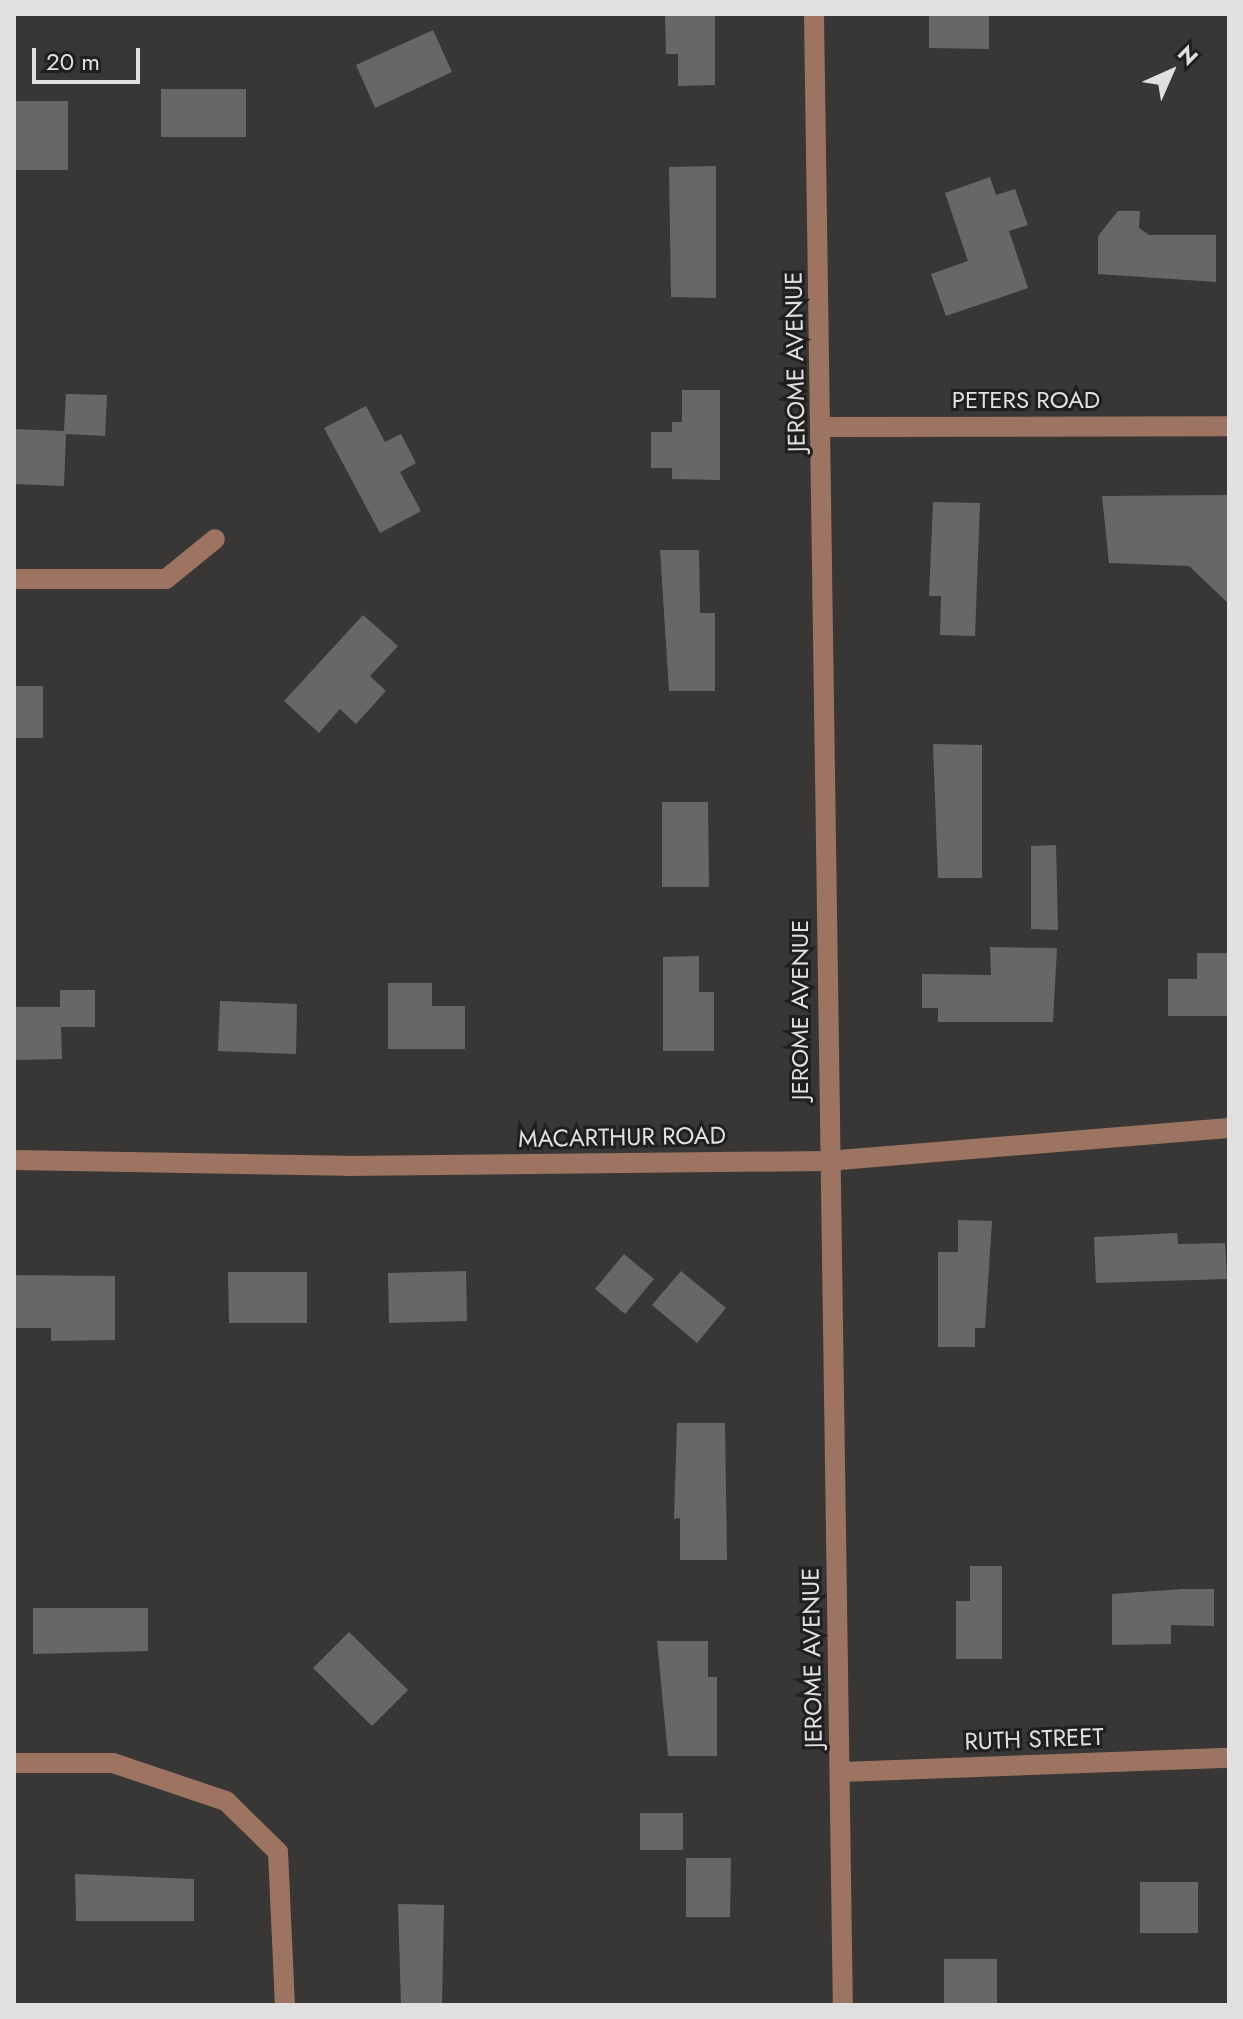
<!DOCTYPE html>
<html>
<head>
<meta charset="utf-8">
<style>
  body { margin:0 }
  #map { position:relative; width:1243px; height:2019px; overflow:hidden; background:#393735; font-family:Jost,sans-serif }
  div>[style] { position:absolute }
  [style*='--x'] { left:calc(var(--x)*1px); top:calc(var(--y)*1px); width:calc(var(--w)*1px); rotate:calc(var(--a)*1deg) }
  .building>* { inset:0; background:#67676a }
  .minor>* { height:20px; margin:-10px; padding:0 10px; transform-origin:10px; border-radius:10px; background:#9c7461 }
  span { translate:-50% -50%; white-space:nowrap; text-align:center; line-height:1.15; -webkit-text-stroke:6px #201f1e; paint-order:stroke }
  .street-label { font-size:24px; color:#e1dfdf }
  .frame { position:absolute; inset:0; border:16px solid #e1dfdf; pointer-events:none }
  .north { position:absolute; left:1131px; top:32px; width:80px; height:80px; -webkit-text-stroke:6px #201f1e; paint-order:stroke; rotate:45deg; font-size:22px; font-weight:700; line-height:32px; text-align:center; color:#e1dfdf }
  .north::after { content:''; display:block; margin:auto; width:28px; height:36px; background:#e1dfdf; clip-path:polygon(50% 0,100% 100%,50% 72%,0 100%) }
  .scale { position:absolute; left:32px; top:48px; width:108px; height:36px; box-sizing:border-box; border:4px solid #e1dfdf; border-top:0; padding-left:10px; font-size:24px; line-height:28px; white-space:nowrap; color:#e1dfdf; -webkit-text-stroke:6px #201f1e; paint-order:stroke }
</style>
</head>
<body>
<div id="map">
  <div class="building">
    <div style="clip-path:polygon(665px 14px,715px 14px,715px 85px,678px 86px,678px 54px,666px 54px)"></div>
    <div style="clip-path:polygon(929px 14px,989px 14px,989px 49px,929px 48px)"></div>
    <div style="clip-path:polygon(433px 30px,452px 72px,375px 108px,356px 65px)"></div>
    <div style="clip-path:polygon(161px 89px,246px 89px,246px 137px,161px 137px)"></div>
    <div style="clip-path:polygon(14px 101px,68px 101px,68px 170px,14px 170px)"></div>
    <div style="clip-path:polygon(716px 166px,716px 298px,671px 297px,669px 167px)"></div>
    <div style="clip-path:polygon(990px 177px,996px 195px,1015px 189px,1028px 225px,1009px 231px,1028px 288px,946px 316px,931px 274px,968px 261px,945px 193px)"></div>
    <div style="clip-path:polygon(1118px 211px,1140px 211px,1139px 228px,1149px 235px,1216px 235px,1216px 282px,1098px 274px,1098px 236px)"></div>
    <div style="clip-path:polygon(682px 390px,720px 390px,720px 480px,672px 479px,672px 468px,651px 468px,651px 432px,672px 432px,672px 422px,682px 422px)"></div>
    <div style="clip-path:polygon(66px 394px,107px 395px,105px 436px,66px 434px,64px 486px,14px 484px,14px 429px,64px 431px)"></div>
    <div style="clip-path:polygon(366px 406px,385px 442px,401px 434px,416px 463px,400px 472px,421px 511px,380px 533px,324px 428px)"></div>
    <div style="clip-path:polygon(1229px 495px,1229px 604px,1189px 566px,1109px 563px,1102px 496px)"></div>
    <div style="clip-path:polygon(933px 502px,980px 503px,975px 636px,940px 635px,941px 596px,929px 596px)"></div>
    <div style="clip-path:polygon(660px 550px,699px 550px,700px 613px,715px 613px,715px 691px,669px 691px)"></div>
    <div style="clip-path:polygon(363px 615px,398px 646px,370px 676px,386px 691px,356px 724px,340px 709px,319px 733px,284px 701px)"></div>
    <div style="clip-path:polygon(14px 686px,43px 686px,43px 738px,14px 738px)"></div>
    <div style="clip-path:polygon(933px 744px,982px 745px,982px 878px,938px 878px)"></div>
    <div style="clip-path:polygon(662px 802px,708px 802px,709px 887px,662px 887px)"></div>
    <div style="clip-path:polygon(1056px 845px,1058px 930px,1031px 929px,1031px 846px)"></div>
    <div style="clip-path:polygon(990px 947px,1057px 948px,1053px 1022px,938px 1022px,938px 1008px,922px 1008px,922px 974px,991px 975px)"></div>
    <div style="clip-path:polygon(1197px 953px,1229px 953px,1229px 1016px,1168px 1016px,1168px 979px,1197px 979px)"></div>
    <div style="clip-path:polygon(699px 956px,699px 992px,714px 992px,714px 1051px,663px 1051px,663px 957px)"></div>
    <div style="clip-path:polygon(388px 983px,432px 983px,432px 1006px,465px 1006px,465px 1049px,388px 1049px)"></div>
    <div style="clip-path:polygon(60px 990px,95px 990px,95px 1027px,61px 1027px,62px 1059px,14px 1060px,14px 1007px,60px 1007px)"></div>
    <div style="clip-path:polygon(220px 1001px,297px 1004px,296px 1054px,218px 1051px)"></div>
    <div style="clip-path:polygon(958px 1220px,992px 1221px,985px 1328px,975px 1328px,975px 1347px,938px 1347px,938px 1252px,958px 1252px)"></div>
    <div style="clip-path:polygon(1177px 1233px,1178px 1244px,1225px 1243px,1227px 1279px,1096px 1283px,1094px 1237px)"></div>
    <div style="clip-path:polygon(624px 1254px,654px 1279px,625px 1314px,595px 1289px)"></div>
    <div style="clip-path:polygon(466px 1271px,467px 1321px,389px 1323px,388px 1273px)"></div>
    <div style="clip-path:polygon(681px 1271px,726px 1308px,697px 1343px,652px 1305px)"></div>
    <div style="clip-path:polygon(228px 1272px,307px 1272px,307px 1323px,229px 1323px)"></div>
    <div style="clip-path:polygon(14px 1275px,115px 1276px,115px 1340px,51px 1341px,51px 1328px,14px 1328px)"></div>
    <div style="clip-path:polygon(677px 1423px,725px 1423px,727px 1560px,680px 1560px,680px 1518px,674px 1519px)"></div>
    <div style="clip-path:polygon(970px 1566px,1002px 1566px,1002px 1659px,956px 1659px,956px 1601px,970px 1601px)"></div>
    <div style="clip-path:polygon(1183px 1589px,1214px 1589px,1214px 1626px,1171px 1625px,1171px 1644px,1112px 1645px,1112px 1594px)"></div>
    <div style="clip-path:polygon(33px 1608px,148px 1608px,148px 1651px,33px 1654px)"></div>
    <div style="clip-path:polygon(349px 1632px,408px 1690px,372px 1726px,313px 1668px)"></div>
    <div style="clip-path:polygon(657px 1641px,708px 1641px,708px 1677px,717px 1677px,717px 1756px,668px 1756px)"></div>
    <div style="clip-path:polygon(640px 1813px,683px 1813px,683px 1850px,640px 1850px)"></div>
    <div style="clip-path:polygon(686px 1858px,731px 1858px,730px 1917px,686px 1917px)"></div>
    <div style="clip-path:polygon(75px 1874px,194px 1879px,194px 1921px,76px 1921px)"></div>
    <div style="clip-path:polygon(1140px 1882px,1198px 1882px,1198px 1933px,1140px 1933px)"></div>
    <div style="clip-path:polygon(398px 1904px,444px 1905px,442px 2005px,401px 2005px)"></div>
    <div style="clip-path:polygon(944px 1959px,997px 1959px,997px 2005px,944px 2005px)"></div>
  </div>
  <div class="minor">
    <div style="--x:814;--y:14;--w:1991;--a:89.17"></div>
    <div style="--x:822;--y:427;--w:407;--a:-0.1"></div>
    <div style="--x:14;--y:579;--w:152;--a:0"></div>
    <div style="--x:166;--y:579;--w:63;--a:-39.2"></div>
    <div style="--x:14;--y:1160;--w:332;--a:1"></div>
    <div style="--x:346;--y:1166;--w:481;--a:-0.6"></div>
    <div style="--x:827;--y:1161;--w:403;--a:-4.7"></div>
    <div style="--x:14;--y:1763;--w:99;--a:0"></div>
    <div style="--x:113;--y:1763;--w:119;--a:18.6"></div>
    <div style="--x:226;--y:1801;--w:73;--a:44.4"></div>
    <div style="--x:278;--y:1852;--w:153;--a:87.4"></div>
    <div style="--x:841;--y:1772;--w:388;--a:-2.1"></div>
  </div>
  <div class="street-label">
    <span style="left:795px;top:362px;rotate:-91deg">JEROME AVENUE</span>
    <span style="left:1026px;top:400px">PETERS ROAD</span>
    <span style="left:800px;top:1010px;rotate:-90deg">JEROME AVENUE</span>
    <span style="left:622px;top:1137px;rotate:-1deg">MACARTHUR ROAD</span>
    <span style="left:812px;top:1658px;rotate:-91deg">JEROME AVENUE</span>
    <span style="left:1034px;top:1739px;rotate:-2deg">RUTH STREET</span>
  </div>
  <div class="frame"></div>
  <div class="north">N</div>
  <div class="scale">20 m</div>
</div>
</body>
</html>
